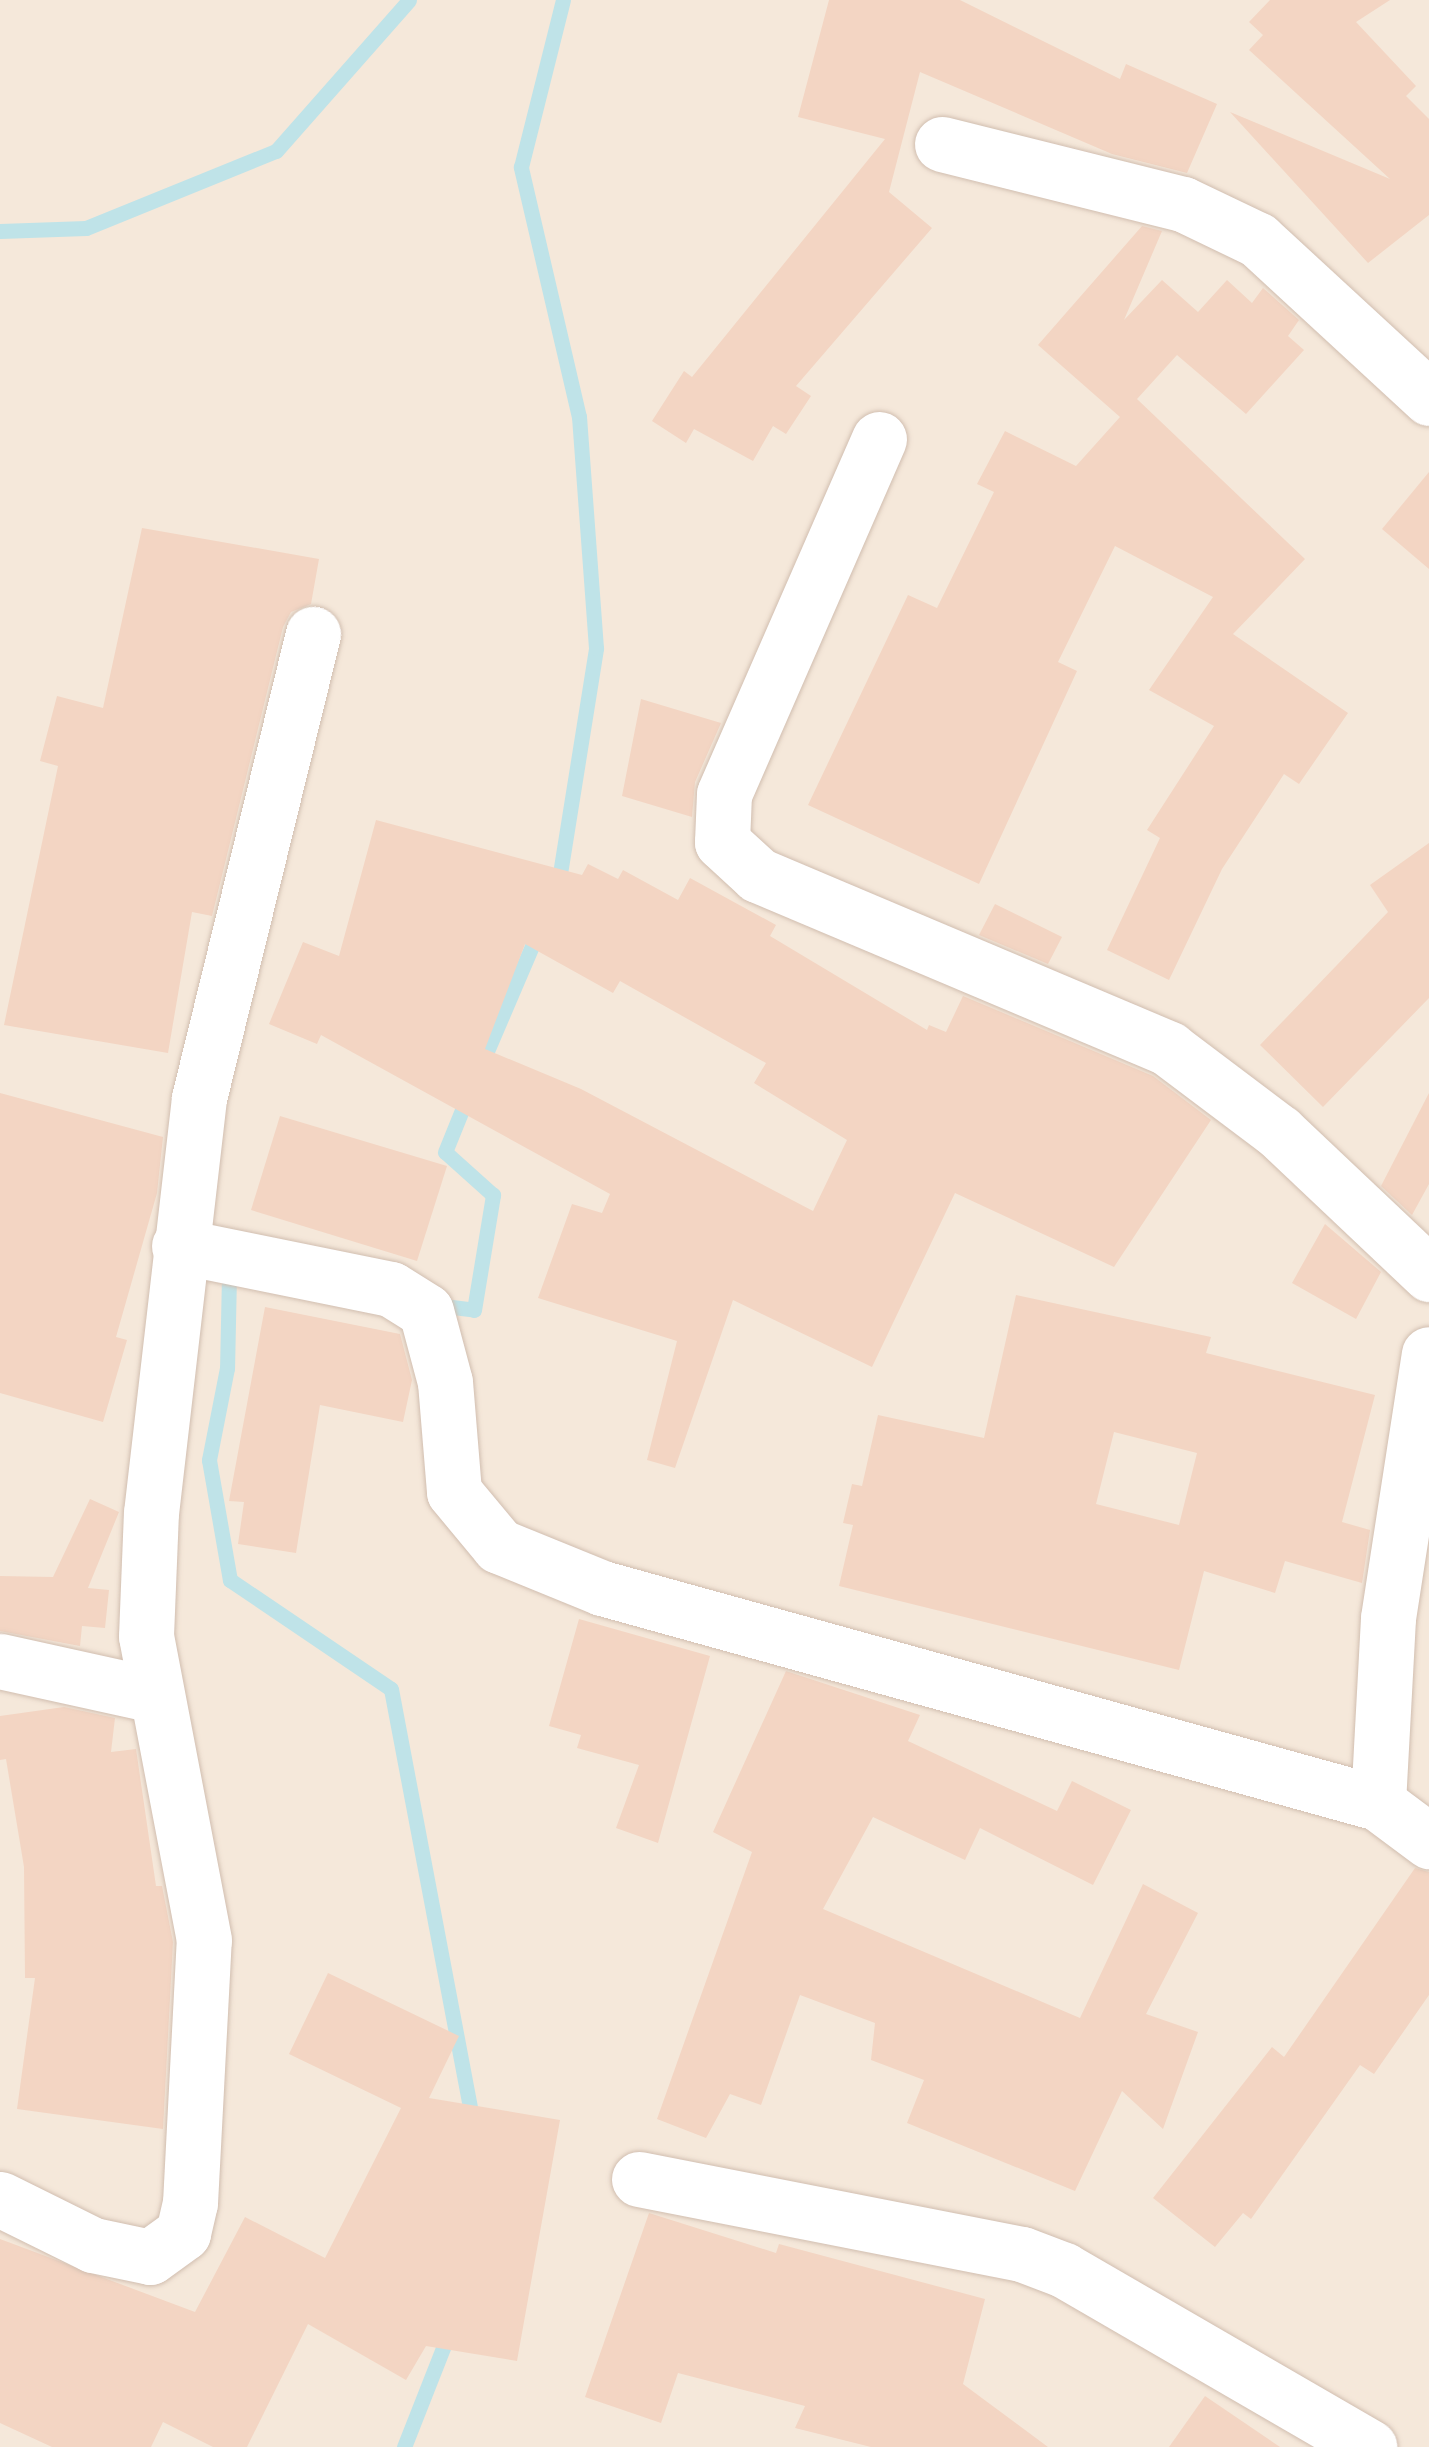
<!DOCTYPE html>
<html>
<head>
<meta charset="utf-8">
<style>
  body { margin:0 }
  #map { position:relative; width:1429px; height:2447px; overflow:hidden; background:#fdf6ec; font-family:"Varela Round",sans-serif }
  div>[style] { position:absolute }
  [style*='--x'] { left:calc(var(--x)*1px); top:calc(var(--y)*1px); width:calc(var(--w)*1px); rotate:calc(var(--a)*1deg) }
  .residential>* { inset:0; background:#f5e8da }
  .stream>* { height:15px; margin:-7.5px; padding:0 7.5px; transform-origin:7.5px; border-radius:7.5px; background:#bfe3e8 }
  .building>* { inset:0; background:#f3d5c3 }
  .roads { filter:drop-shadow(0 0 2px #d1beb0) drop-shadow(0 0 2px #d1beb0) }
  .minor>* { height:55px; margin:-27.5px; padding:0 27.5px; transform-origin:27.5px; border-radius:27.5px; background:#fff }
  span { translate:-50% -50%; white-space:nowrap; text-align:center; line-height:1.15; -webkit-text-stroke:10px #fffaf3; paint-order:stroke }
</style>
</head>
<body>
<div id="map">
  <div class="residential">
    <div style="clip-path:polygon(0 0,1429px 0,1429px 2447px,0 2447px)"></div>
  </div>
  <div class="stream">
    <div style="--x:0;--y:231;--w:86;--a:-2"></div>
    <div style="--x:86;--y:228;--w:205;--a:-22.1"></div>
    <div style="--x:276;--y:151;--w:201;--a:-48.6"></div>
    <div style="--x:558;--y:886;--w:241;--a:-80.9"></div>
    <div style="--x:596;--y:648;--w:232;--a:-94.2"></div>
    <div style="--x:579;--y:417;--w:257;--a:-103.1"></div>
    <div style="--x:521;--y:167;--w:172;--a:-75.9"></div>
    <div style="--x:481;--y:1065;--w:147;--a:-66.8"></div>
    <div style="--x:240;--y:1277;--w:11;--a:-170"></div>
    <div style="--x:229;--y:1275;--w:93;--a:91.2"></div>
    <div style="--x:227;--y:1368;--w:94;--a:101.1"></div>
    <div style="--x:209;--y:1460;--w:122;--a:80.1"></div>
    <div style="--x:230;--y:1580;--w:194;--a:34.1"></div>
    <div style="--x:391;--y:1689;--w:443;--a:79.3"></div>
    <div style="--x:436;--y:1305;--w:38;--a:7"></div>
    <div style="--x:474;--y:1310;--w:117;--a:-80.6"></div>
    <div style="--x:493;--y:1195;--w:64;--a:-138.1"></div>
    <div style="--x:445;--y:1152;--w:61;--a:-68"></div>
    <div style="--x:404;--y:2447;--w:126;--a:-68.5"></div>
  </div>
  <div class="building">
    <div style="clip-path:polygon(829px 0,960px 0,1120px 79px,1126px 64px,1217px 104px,1187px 173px,1112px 154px,920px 72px,889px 192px,932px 228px,796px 386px,811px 396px,786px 434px,773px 426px,753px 461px,694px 429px,686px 443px,652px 421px,684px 371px,692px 377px,885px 139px,798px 117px)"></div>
    <div style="clip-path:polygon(1270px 0,1390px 0,1356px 22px,1416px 86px,1406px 96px,1429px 119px,1429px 215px,1368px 263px,1230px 112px,1390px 179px,1249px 50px,1263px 35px,1249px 22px)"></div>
    <div style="clip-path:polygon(1142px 226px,1162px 231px,1124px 320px,1162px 280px,1198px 312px,1227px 280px,1252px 303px,1263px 288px,1299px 320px,1288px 336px,1304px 350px,1246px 414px,1177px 355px,1137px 399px,1305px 559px,1233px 634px,1348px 713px,1299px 784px,1284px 774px,1222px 869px,1169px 980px,1107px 950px,1160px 838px,1147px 830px,1214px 726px,1149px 690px,1213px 597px,1115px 546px,1058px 662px,1077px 671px,979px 884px,808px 805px,908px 595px,937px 608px,994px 492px,977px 484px,1005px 431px,1076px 466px,1120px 417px,1038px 345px)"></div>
    <div style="clip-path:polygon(1429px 472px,1429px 569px,1382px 529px)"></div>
    <div style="clip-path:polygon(142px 528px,319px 559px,311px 604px,291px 612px,283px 627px,212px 916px,192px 912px,168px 1053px,4px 1025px,58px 766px,40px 761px,57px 696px,103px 708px)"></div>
    <div style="clip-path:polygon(641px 699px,721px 723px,695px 782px,692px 817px,622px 796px)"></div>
    <div style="clip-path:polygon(evenodd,376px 820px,582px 875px,588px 864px,618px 879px,623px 870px,678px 900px,690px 878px,776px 925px,770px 936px,927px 1030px,929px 1025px,946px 1032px,963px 996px,1153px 1076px,1211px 1120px,1114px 1267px,955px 1193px,872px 1367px,733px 1300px,675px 1468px,647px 1460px,677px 1341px,538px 1298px,572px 1204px,602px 1213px,610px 1194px,321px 1035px,317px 1044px,269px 1024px,303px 942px,339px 956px,376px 820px,525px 944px,613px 993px,620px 981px,766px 1063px,754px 1083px,847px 1140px,813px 1211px,581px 1089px,485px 1049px,525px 944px)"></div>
    <div style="clip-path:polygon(1429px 843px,1429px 998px,1323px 1107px,1260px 1045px,1388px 912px,1370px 885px)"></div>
    <div style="clip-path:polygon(995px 904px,1062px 937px,1048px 964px,979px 935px)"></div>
    <div style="clip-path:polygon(0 1093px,163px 1137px,157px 1193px,116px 1337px,127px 1340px,103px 1422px,0 1393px)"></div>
    <div style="clip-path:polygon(1429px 1093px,1429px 1184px,1412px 1215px,1381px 1186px)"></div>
    <div style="clip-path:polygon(280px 1116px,447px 1166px,417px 1261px,251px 1210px)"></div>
    <div style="clip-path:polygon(1325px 1224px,1381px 1272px,1356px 1319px,1292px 1283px)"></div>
    <div style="clip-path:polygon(evenodd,1016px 1295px,1211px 1337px,1206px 1353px,1375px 1395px,1342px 1522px,1370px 1530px,1362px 1583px,1285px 1561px,1275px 1593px,1204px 1571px,1179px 1670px,839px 1586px,853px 1525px,843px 1523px,852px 1484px,862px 1486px,878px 1415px,984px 1438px,1016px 1295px,1114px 1432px,1197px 1453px,1179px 1525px,1096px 1504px,1114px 1432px)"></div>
    <div style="clip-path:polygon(265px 1307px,400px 1334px,412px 1380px,403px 1422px,320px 1405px,296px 1553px,238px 1544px,244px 1502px,229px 1501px)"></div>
    <div style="clip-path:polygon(90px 1499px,119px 1512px,88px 1588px,109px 1590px,105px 1628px,82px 1626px,80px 1646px,0 1631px,0 1576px,53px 1577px)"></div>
    <div style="clip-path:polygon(579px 1619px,710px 1656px,658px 1843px,616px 1828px,639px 1765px,577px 1748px,581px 1735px,549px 1726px)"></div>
    <div style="clip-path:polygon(786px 1671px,920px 1715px,908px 1741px,1057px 1811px,1072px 1781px,1131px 1810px,1093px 1885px,980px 1828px,965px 1860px,873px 1817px,823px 1909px,1080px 2018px,1143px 1884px,1198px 1913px,1146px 2014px,1198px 2032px,1163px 2129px,1122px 2091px,1075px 2191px,907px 2123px,924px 2080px,871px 2060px,875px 2023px,800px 1995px,761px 2105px,730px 2094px,706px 2138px,657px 2119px,752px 1852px,713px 1832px)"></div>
    <div style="clip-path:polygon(64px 1707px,115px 1718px,111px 1752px,136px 1749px,156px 1886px,162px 1886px,173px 1942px,163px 2129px,17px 2109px,35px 1978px,25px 1978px,24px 1867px,6px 1759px,0 1760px,0 1716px)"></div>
    <div style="clip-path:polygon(1415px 1868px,1429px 1872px,1429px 1995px,1374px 2074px,1360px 2065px,1251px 2219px,1243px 2213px,1215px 2247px,1153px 2198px,1272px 2047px,1284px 2057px)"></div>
    <div style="clip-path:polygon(328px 1973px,459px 2036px,429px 2098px,560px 2120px,517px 2361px,426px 2346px,406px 2380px,308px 2324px,247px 2447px,213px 2447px,163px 2422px,151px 2447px,52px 2447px,0 2423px,0 2239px,195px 2312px,245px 2217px,325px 2258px,401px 2108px,289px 2054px)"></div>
    <div style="clip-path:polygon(649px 2213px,776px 2253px,779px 2244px,985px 2299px,963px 2384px,1048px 2447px,871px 2447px,795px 2428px,805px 2406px,678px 2373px,661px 2423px,585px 2397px)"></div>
    <div style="clip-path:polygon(1205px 2396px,1280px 2447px,1169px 2447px)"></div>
  </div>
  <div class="roads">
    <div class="minor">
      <div style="--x:942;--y:144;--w:248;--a:14"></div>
      <div style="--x:1183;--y:204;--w:83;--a:25.6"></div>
      <div style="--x:1258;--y:240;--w:233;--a:42.7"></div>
      <div style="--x:879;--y:439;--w:387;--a:113.6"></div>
      <div style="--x:724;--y:794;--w:48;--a:92.4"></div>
      <div style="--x:722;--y:842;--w:49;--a:42.5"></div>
      <div style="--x:758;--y:875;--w:446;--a:22.9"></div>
      <div style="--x:1169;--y:1049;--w:138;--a:37"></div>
      <div style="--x:1279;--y:1132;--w:207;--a:43.4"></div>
      <div style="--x:179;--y:1246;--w:216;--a:11.5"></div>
      <div style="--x:391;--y:1289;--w:41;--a:32.2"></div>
      <div style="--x:426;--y:1311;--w:73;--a:75"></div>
      <div style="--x:445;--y:1382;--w:110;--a:85.3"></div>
      <div style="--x:454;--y:1492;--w:70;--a:50.2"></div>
      <div style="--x:499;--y:1546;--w:111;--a:22.2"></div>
      <div style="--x:602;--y:1588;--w:805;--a:15.49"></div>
      <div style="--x:1378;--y:1803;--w:64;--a:36.7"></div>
      <div style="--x:0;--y:1661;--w:159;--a:12.4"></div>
      <div style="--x:1378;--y:1803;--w:185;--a:-86.9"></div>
      <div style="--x:1388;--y:1618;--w:267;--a:-81.2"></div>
      <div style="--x:639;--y:2179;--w:390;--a:11.1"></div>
      <div style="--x:1022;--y:2254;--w:45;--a:20.9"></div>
      <div style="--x:1064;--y:2270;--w:353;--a:30.1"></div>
      <div style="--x:0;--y:2199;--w:104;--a:26.3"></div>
      <div style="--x:93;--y:2245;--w:58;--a:11.9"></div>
      <div style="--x:150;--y:2257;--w:41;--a:-36"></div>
      <div style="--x:183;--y:2233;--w:31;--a:-77"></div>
      <div style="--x:190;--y:2203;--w:263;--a:-87"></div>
      <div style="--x:204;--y:1940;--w:309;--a:-100.8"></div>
      <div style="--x:146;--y:1636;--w:123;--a:-87.7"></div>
      <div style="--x:151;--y:1513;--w:418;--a:-83.4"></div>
      <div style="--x:199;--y:1098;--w:478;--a:-76.2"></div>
    </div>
  </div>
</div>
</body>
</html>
